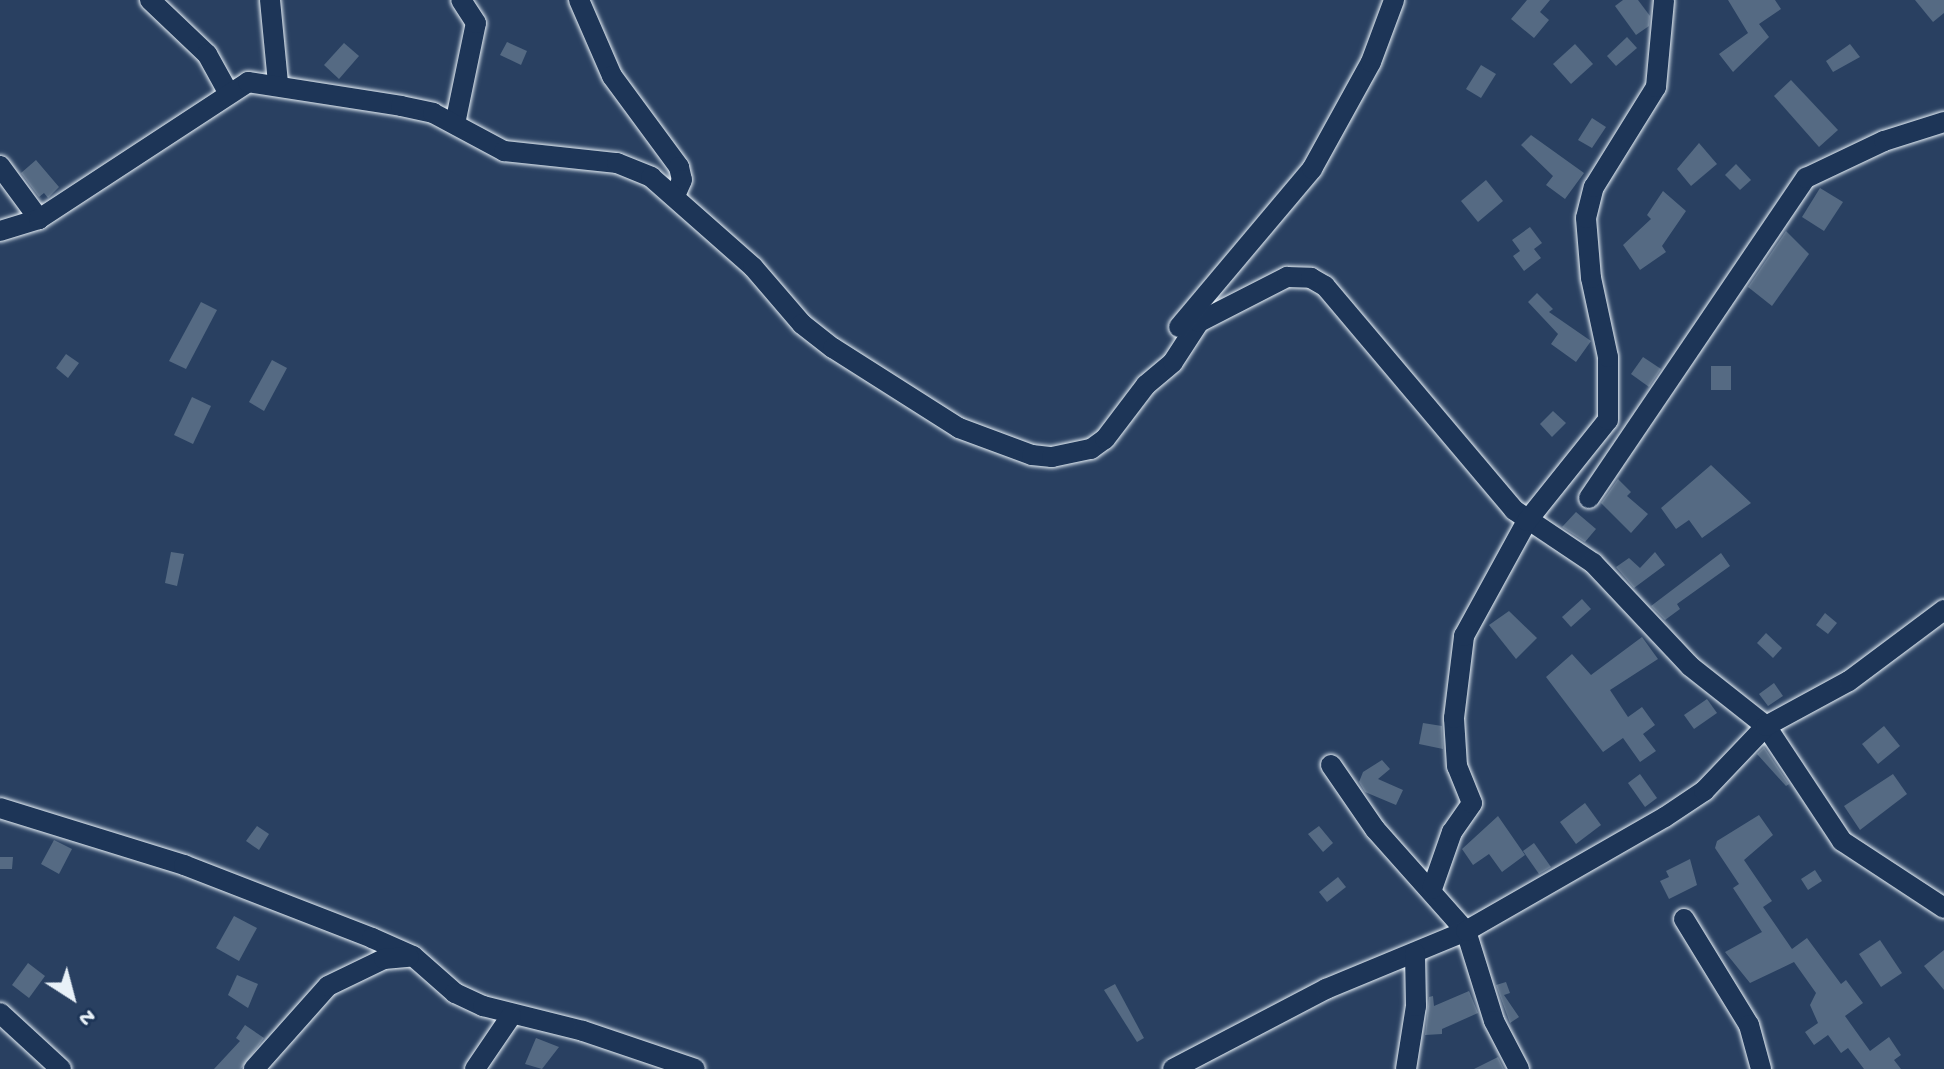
<!DOCTYPE html>
<html>
<head>
<meta charset="utf-8">
<style>
  body { margin:0 }
  #map { position:relative; width:1944px; height:1069px; overflow:hidden; background:#294061; font-family:"Gochi Hand",sans-serif }
  div>[style] { position:absolute }
  [style*='--x'] { left:calc(var(--x)*1px); top:calc(var(--y)*1px); width:calc(var(--w)*1px); rotate:calc(var(--a)*1deg) }
  .building>* { inset:0; background:#556a83 }
  .roads { filter:drop-shadow(0 0 2px #e8f1f8) drop-shadow(0 0 2px #e8f1f8) }
  .minor>* { height:20px; margin:-10px; padding:0 10px; transform-origin:10px; border-radius:10px; background:#1d3557 }
  span { translate:-50% -50%; white-space:nowrap; text-align:center; line-height:1.15; -webkit-text-stroke:6px #1d3557; paint-order:stroke }
  .north { position:absolute; left:32px; top:957px; width:80px; height:80px; -webkit-text-stroke:6px #1d3557; paint-order:stroke; rotate:144deg; font-size:22px; font-weight:700; line-height:32px; text-align:center; color:#e8f1f8 }
  .north::after { content:''; display:block; margin:auto; width:28px; height:36px; background:#e8f1f8; clip-path:polygon(50% 0,100% 100%,50% 72%,0 100%) }
</style>
</head>
<body>
<div id="map">
  <div class="building">
    <div style="clip-path:polygon(1527px 0,1550px 0,1540px 12px,1549px 20px,1534px 38px,1511px 19px)"></div>
    <div style="clip-path:polygon(1623px 0,1638px 0,1650px 16px,1649px 26px,1636px 35px,1615px 6px)"></div>
    <div style="clip-path:polygon(1728px 0,1775px 0,1781px 9px,1759px 24px,1769px 37px,1733px 72px,1719px 54px,1748px 33px)"></div>
    <div style="clip-path:polygon(1915px 0,1944px 0,1944px 13px,1933px 22px)"></div>
    <div style="clip-path:polygon(1627px 37px,1637px 48px,1616px 66px,1607px 56px)"></div>
    <div style="clip-path:polygon(507px 42px,527px 51px,521px 65px,500px 55px)"></div>
    <div style="clip-path:polygon(344px 43px,359px 56px,339px 79px,324px 65px)"></div>
    <div style="clip-path:polygon(1575px 44px,1593px 64px,1571px 84px,1553px 64px)"></div>
    <div style="clip-path:polygon(1850px 44px,1860px 57px,1833px 72px,1826px 61px)"></div>
    <div style="clip-path:polygon(1481px 65px,1496px 74px,1481px 98px,1466px 89px)"></div>
    <div style="clip-path:polygon(1791px 80px,1838px 130px,1819px 147px,1774px 96px)"></div>
    <div style="clip-path:polygon(1592px 118px,1606px 127px,1592px 148px,1578px 140px)"></div>
    <div style="clip-path:polygon(1531px 135px,1584px 173px,1565px 199px,1546px 185px,1553px 176px,1521px 145px)"></div>
    <div style="clip-path:polygon(1699px 143px,1717px 164px,1691px 186px,1677px 169px)"></div>
    <div style="clip-path:polygon(36px 160px,59px 187px,48px 198px,44px 193px,39px 197px,21px 173px)"></div>
    <div style="clip-path:polygon(1736px 164px,1751px 180px,1740px 190px,1725px 175px)"></div>
    <div style="clip-path:polygon(1486px 180px,1503px 201px,1478px 222px,1461px 201px)"></div>
    <div style="clip-path:polygon(1820px 188px,1843px 202px,1824px 231px,1802px 217px)"></div>
    <div style="clip-path:polygon(1663px 191px,1686px 211px,1662px 246px,1666px 252px,1640px 270px,1623px 245px,1651px 219px,1647px 215px)"></div>
    <div style="clip-path:polygon(1530px 227px,1542px 243px,1534px 249px,1541px 258px,1524px 271px,1513px 256px,1520px 251px,1512px 240px)"></div>
    <div style="clip-path:polygon(1786px 231px,1809px 254px,1772px 306px,1748px 287px)"></div>
    <div style="clip-path:polygon(1537px 293px,1553px 309px,1549px 312px,1591px 341px,1576px 362px,1551px 344px,1558px 334px,1528px 302px)"></div>
    <div style="clip-path:polygon(201px 302px,217px 310px,186px 369px,169px 361px)"></div>
    <div style="clip-path:polygon(66px 354px,79px 363px,68px 378px,56px 368px)"></div>
    <div style="clip-path:polygon(1643px 357px,1661px 369px,1649px 387px,1631px 374px)"></div>
    <div style="clip-path:polygon(272px 360px,287px 368px,264px 411px,249px 402px)"></div>
    <div style="clip-path:polygon(1711px 366px,1731px 366px,1731px 390px,1711px 390px)"></div>
    <div style="clip-path:polygon(192px 397px,211px 406px,193px 444px,174px 435px)"></div>
    <div style="clip-path:polygon(1553px 411px,1566px 423px,1552px 437px,1540px 424px)"></div>
    <div style="clip-path:polygon(1711px 465px,1751px 503px,1702px 538px,1689px 520px,1676px 529px,1661px 508px)"></div>
    <div style="clip-path:polygon(1618px 479px,1631px 492px,1627px 496px,1648px 514px,1631px 533px,1601px 503px)"></div>
    <div style="clip-path:polygon(1576px 512px,1596px 529px,1585px 542px,1562px 527px)"></div>
    <div style="clip-path:polygon(171px 552px,184px 554px,177px 586px,165px 583px)"></div>
    <div style="clip-path:polygon(1655px 552px,1665px 565px,1634px 588px,1616px 567px,1629px 558px,1640px 568px)"></div>
    <div style="clip-path:polygon(1721px 553px,1730px 566px,1677px 604px,1680px 609px,1665px 620px,1651px 606px)"></div>
    <div style="clip-path:polygon(1582px 599px,1591px 609px,1571px 627px,1562px 617px)"></div>
    <div style="clip-path:polygon(1509px 611px,1537px 638px,1516px 659px,1489px 625px)"></div>
    <div style="clip-path:polygon(1825px 613px,1837px 623px,1828px 634px,1816px 625px)"></div>
    <div style="clip-path:polygon(1766px 633px,1782px 648px,1773px 658px,1757px 643px)"></div>
    <div style="clip-path:polygon(1642px 637px,1658px 659px,1610px 690px,1628px 717px,1642px 707px,1655px 725px,1643px 734px,1656px 751px,1640px 762px,1623px 738px,1603px 752px,1546px 677px,1572px 654px,1591px 675px)"></div>
    <div style="clip-path:polygon(1774px 683px,1783px 696px,1768px 706px,1759px 694px)"></div>
    <div style="clip-path:polygon(1707px 699px,1717px 713px,1694px 729px,1684px 715px)"></div>
    <div style="clip-path:polygon(1423px 723px,1442px 726px,1443px 749px,1419px 744px)"></div>
    <div style="clip-path:polygon(1884px 726px,1900px 746px,1878px 764px,1862px 744px)"></div>
    <div style="clip-path:polygon(1764px 747px,1789px 784px,1786px 786px,1757px 754px)"></div>
    <div style="clip-path:polygon(1382px 760px,1390px 769px,1378px 779px,1403px 790px,1396px 805px,1365px 792px,1359px 782px,1363px 772px)"></div>
    <div style="clip-path:polygon(1640px 774px,1657px 798px,1645px 807px,1628px 783px)"></div>
    <div style="clip-path:polygon(1893px 774px,1907px 794px,1860px 830px,1844px 806px)"></div>
    <div style="clip-path:polygon(1585px 803px,1601px 825px,1576px 844px,1560px 822px)"></div>
    <div style="clip-path:polygon(1759px 815px,1773px 835px,1744px 860px,1772px 901px,1763px 907px,1792px 949px,1807px 938px,1841px 984px,1846px 980px,1863px 1003px,1845px 1016px,1870px 1051px,1889px 1037px,1901px 1055px,1894px 1060px,1901px 1069px,1864px 1069px,1848px 1048px,1841px 1053px,1828px 1035px,1814px 1045px,1805px 1032px,1818px 1023px,1810px 1005px,1816px 993px,1794px 962px,1750px 983px,1725px 952px,1762px 932px,1733px 888px,1739px 884px,1715px 848px,1717px 841px)"></div>
    <div style="clip-path:polygon(1498px 816px,1525px 855px,1502px 872px,1489px 854px,1473px 865px,1462px 849px)"></div>
    <div style="clip-path:polygon(257px 826px,269px 834px,259px 850px,246px 841px)"></div>
    <div style="clip-path:polygon(1319px 826px,1333px 843px,1323px 852px,1308px 834px)"></div>
    <div style="clip-path:polygon(54px 840px,72px 849px,59px 874px,41px 864px)"></div>
    <div style="clip-path:polygon(1534px 843px,1551px 867px,1539px 874px,1523px 851px)"></div>
    <div style="clip-path:polygon(0 857px,13px 857px,12px 869px,0 869px)"></div>
    <div style="clip-path:polygon(1690px 859px,1697px 885px,1669px 899px,1660px 881px,1669px 877px,1666px 871px)"></div>
    <div style="clip-path:polygon(1815px 870px,1822px 881px,1808px 890px,1801px 879px)"></div>
    <div style="clip-path:polygon(1338px 877px,1346px 887px,1327px 902px,1319px 892px)"></div>
    <div style="clip-path:polygon(234px 916px,257px 928px,239px 961px,216px 948px)"></div>
    <div style="clip-path:polygon(1880px 940px,1902px 973px,1881px 987px,1859px 954px)"></div>
    <div style="clip-path:polygon(1944px 950px,1944px 990px,1924px 966px)"></div>
    <div style="clip-path:polygon(28px 963px,45px 976px,29px 998px,12px 985px)"></div>
    <div style="clip-path:polygon(237px 975px,258px 984px,248px 1008px,228px 995px)"></div>
    <div style="clip-path:polygon(1506px 982px,1510px 993px,1504px 995px,1519px 1017px,1510px 1023px,1496px 985px)"></div>
    <div style="clip-path:polygon(1115px 984px,1144px 1038px,1137px 1042px,1104px 990px)"></div>
    <div style="clip-path:polygon(1469px 991px,1478px 1013px,1442px 1029px,1442px 1034px,1425px 1035px,1429px 997px,1433px 996px,1434px 1006px)"></div>
    <div style="clip-path:polygon(245px 1025px,264px 1038px,241px 1069px,214px 1069px,240px 1041px,236px 1038px)"></div>
    <div style="clip-path:polygon(536px 1038px,559px 1047px,542px 1069px,525px 1064px)"></div>
    <div style="clip-path:polygon(1498px 1057px,1504px 1069px,1474px 1069px)"></div>
  </div>
  <div class="roads">
    <div class="minor">
      <div style="--x:150;--y:0;--w:79;--a:43.5"></div>
      <div style="--x:207;--y:54;--w:43;--a:61.1"></div>
      <div style="--x:270;--y:0;--w:83;--a:84.5"></div>
      <div style="--x:579;--y:0;--w:83;--a:66.5"></div>
      <div style="--x:612;--y:76;--w:113;--a:53.6"></div>
      <div style="--x:679;--y:167;--w:13;--a:77"></div>
      <div style="--x:682;--y:180;--w:17;--a:114"></div>
      <div style="--x:455;--y:124;--w:103;--a:-78.3"></div>
      <div style="--x:476;--y:23;--w:27;--a:-123"></div>
      <div style="--x:0;--y:166;--w:66;--a:53.7"></div>
      <div style="--x:0;--y:231;--w:41;--a:-17.1"></div>
      <div style="--x:39;--y:219;--w:250;--a:-33.2"></div>
      <div style="--x:248;--y:82;--w:155;--a:8.9"></div>
      <div style="--x:401;--y:106;--w:33;--a:12"></div>
      <div style="--x:433;--y:113;--w:81;--a:28.2"></div>
      <div style="--x:504;--y:151;--w:114;--a:6.1"></div>
      <div style="--x:617;--y:163;--w:37;--a:22"></div>
      <div style="--x:651;--y:177;--w:136;--a:41.4"></div>
      <div style="--x:753;--y:267;--w:75;--a:49.3"></div>
      <div style="--x:802;--y:324;--w:39;--a:38"></div>
      <div style="--x:833;--y:348;--w:149;--a:32.4"></div>
      <div style="--x:959;--y:428;--w:78;--a:20.3"></div>
      <div style="--x:1032;--y:455;--w:20;--a:6"></div>
      <div style="--x:1052;--y:457;--w:40;--a:-12"></div>
      <div style="--x:1091;--y:449;--w:17;--a:-36"></div>
      <div style="--x:1105;--y:439;--w:68;--a:-52.8"></div>
      <div style="--x:1146;--y:385;--w:35;--a:-40"></div>
      <div style="--x:1173;--y:362;--w:48;--a:-57"></div>
      <div style="--x:1199;--y:322;--w:99;--a:-27.1"></div>
      <div style="--x:1287;--y:277;--w:24;--a:2"></div>
      <div style="--x:1311;--y:278;--w:16;--a:30"></div>
      <div style="--x:1325;--y:286;--w:293;--a:49.8"></div>
      <div style="--x:1514;--y:510;--w:95;--a:33.9"></div>
      <div style="--x:1593;--y:563;--w:141;--a:46.7"></div>
      <div style="--x:1690;--y:666;--w:97;--a:38.3"></div>
      <div style="--x:1766;--y:726;--w:138;--a:56.5"></div>
      <div style="--x:1842;--y:841;--w:122;--a:33.3"></div>
      <div style="--x:1179;--y:327;--w:207;--a:-49.9"></div>
      <div style="--x:1312;--y:169;--w:122;--a:-61.1"></div>
      <div style="--x:1371;--y:62;--w:66;--a:-69.6"></div>
      <div style="--x:1589;--y:498;--w:387;--a:-55.9"></div>
      <div style="--x:1806;--y:178;--w:86;--a:-25.4"></div>
      <div style="--x:1884;--y:141;--w:63;--a:-17.6"></div>
      <div style="--x:1331;--y:765;--w:78;--a:55.5"></div>
      <div style="--x:1375;--y:829;--w:137;--a:48.3"></div>
      <div style="--x:1466;--y:931;--w:94;--a:72.7"></div>
      <div style="--x:1494;--y:1021;--w:54;--a:62.5"></div>
      <div style="--x:0;--y:808;--w:193;--a:17.2"></div>
      <div style="--x:184;--y:865;--w:202;--a:21.2"></div>
      <div style="--x:372;--y:938;--w:45;--a:23.7"></div>
      <div style="--x:413;--y:956;--w:56;--a:41.4"></div>
      <div style="--x:455;--y:993;--w:31;--a:25"></div>
      <div style="--x:483;--y:1006;--w:103;--a:14"></div>
      <div style="--x:583;--y:1031;--w:118;--a:18.7"></div>
      <div style="--x:1432;--y:889;--w:60;--a:-70.7"></div>
      <div style="--x:1452;--y:832;--w:35;--a:-55"></div>
      <div style="--x:1472;--y:803;--w:40;--a:-112"></div>
      <div style="--x:1457;--y:766;--w:48;--a:-93.6"></div>
      <div style="--x:1454;--y:718;--w:83;--a:-83"></div>
      <div style="--x:1464;--y:636;--w:131;--a:-61.3"></div>
      <div style="--x:1527;--y:521;--w:129;--a:-51.3"></div>
      <div style="--x:1608;--y:420;--w:63;--a:-90"></div>
      <div style="--x:1608;--y:357;--w:81;--a:-102.1"></div>
      <div style="--x:1591;--y:278;--w:60;--a:-94.8"></div>
      <div style="--x:1586;--y:218;--w:32;--a:-76"></div>
      <div style="--x:1594;--y:187;--w:118;--a:-58.2"></div>
      <div style="--x:1656;--y:87;--w:87;--a:-84.7"></div>
      <div style="--x:1684;--y:919;--w:124;--a:58.5"></div>
      <div style="--x:1749;--y:1025;--w:46;--a:74.7"></div>
      <div style="--x:0;--y:1013;--w:83;--a:42.6"></div>
      <div style="--x:254;--y:1069;--w:111;--a:-48.3"></div>
      <div style="--x:328;--y:986;--w:62;--a:-25.7"></div>
      <div style="--x:384;--y:959;--w:25;--a:-5"></div>
      <div style="--x:475;--y:1069;--w:64;--a:-55.8"></div>
      <div style="--x:1173;--y:1069;--w:173;--a:-27.6"></div>
      <div style="--x:1326;--y:989;--w:152;--a:-22.5"></div>
      <div style="--x:1466;--y:931;--w:229;--a:-29.8"></div>
      <div style="--x:1665;--y:817;--w:47;--a:-33.7"></div>
      <div style="--x:1704;--y:791;--w:90;--a:-46.4"></div>
      <div style="--x:1766;--y:726;--w:94;--a:-28.5"></div>
      <div style="--x:1849;--y:681;--w:119;--a:-36.8"></div>
      <div style="--x:1406;--y:1069;--w:64;--a:-81"></div>
      <div style="--x:1416;--y:1006;--w:53;--a:-91.1"></div>
    </div>
  </div>
  <div class="north">N</div>
</div>
</body>
</html>
